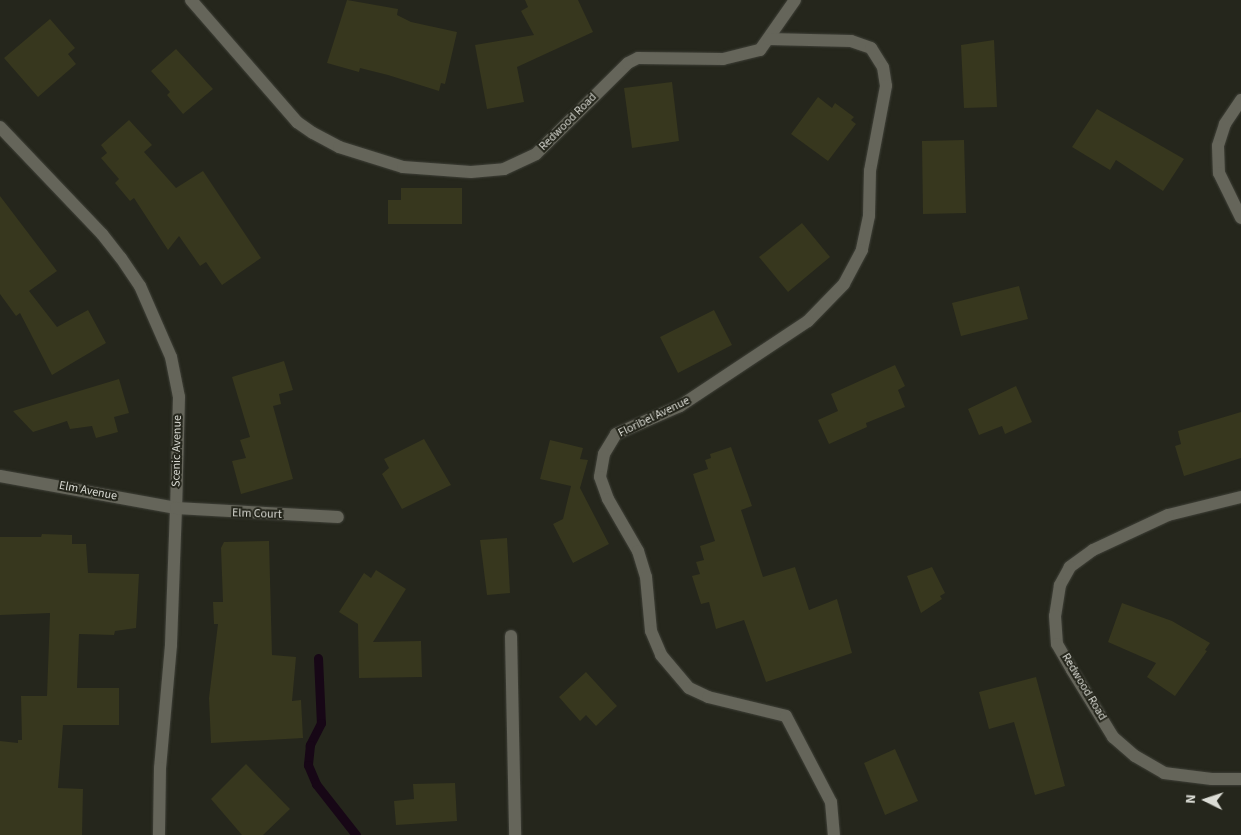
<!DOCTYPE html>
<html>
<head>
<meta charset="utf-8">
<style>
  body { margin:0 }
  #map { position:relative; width:1241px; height:835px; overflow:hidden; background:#25261c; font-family:"Source Sans 3",sans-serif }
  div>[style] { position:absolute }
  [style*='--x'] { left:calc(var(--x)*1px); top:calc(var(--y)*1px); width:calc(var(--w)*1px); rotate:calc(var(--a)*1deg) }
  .stream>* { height:9px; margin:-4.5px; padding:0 4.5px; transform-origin:4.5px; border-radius:4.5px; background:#170716 }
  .building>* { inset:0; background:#37371e }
  .roads { filter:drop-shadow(0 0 1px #3f4038) drop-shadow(0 0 1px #3f4038) }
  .minor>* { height:12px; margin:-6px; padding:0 6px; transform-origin:6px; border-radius:6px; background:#65655a }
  span { translate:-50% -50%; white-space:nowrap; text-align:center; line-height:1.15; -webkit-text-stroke:4px #25261c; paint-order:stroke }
  .street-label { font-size:12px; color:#dbdcd5 }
  .north { position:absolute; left:1181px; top:775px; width:50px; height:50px; -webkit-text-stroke:4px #25261c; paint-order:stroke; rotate:274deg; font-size:14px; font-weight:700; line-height:20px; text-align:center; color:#dbdcd5 }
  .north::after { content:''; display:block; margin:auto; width:18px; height:22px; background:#dbdcd5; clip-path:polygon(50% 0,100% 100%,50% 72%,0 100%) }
</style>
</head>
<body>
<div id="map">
  <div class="stream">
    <div style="--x:318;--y:658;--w:65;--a:87.4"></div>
    <div style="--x:321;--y:723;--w:25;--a:117"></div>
    <div style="--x:310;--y:745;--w:20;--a:96"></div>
    <div style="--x:308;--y:765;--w:21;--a:67"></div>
    <div style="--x:316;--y:784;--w:65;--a:51.9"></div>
  </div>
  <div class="building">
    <div style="clip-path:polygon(347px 0,398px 9px,397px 15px,411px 22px,457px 32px,445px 84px,441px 83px,439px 91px,388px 75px,360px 68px,359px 72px,327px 63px)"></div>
    <div style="clip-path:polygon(525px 0,578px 0,593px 32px,517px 67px,524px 102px,487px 109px,475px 45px,534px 35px,521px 11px,528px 7px)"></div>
    <div style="clip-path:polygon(50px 19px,75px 48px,68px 54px,76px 64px,38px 97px,4px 58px)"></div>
    <div style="clip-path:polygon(994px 40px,997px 107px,964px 108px,961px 45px)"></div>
    <div style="clip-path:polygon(176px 49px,213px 89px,183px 114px,167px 95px,170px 92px,151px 71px)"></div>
    <div style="clip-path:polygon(672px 82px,679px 141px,632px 148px,624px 88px)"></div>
    <div style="clip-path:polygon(818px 97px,832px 108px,835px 103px,854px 117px,851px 120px,856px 124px,828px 161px,791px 134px)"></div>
    <div style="clip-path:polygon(1097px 109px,1184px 159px,1163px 191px,1116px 160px,1110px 170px,1072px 147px)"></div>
    <div style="clip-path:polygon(129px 120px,152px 145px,144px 152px,176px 188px,203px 171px,261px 258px,222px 285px,206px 262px,200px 266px,179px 236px,168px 250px,134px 198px,130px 201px,115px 183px,119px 179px,101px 158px,107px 153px,101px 145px)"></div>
    <div style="clip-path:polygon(964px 140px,966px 213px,923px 214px,922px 141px)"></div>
    <div style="clip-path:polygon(401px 188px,462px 188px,462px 224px,388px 224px,388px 200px,401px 200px)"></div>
    <div style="clip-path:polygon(0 196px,57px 271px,29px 291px,57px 327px,88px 310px,106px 343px,52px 375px,20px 313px,16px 316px,0 294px)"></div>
    <div style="clip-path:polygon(802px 223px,830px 257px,788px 292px,759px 257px)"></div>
    <div style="clip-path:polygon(1019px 286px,1028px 319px,961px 336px,952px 303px)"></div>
    <div style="clip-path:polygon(714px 310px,732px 345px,678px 373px,660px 337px)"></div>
    <div style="clip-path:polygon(284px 361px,293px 390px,279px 394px,281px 404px,273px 406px,293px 479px,241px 494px,232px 461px,246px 458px,240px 440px,250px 437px,232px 377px)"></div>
    <div style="clip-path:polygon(895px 365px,905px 386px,898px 390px,905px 407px,866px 423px,867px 427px,829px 444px,818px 420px,838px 411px,831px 394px)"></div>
    <div style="clip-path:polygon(119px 379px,129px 413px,114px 417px,118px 432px,96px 438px,92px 426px,70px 429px,67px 421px,33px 432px,13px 411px)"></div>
    <div style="clip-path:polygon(1016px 386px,1032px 422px,1005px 434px,1002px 426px,979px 435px,968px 409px)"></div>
    <div style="clip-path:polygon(1241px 412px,1241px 458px,1184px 476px,1175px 446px,1181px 444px,1178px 431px)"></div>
    <div style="clip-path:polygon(424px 439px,451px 485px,402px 509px,382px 474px,389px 468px,384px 459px)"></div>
    <div style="clip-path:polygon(550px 440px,583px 448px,580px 459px,588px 460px,580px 488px,609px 544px,573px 563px,553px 524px,563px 519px,571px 486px,540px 479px)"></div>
    <div style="clip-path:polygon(731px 447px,752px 506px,741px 510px,763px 577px,795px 567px,809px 610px,837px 599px,852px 653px,766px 682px,744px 620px,716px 629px,709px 602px,701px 604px,692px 576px,700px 574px,696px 562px,704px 560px,700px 546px,715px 541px,693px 474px,708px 469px,705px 460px,711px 458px,710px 454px)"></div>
    <div style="clip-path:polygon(42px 534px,72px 535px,72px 544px,86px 544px,88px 573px,139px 574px,136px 628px,115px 631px,114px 635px,79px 634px,77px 688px,119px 688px,119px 725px,63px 725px,58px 788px,83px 789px,82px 835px,0 835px,0 741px,18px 743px,18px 740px,22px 740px,21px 696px,47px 696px,50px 613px,0 615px,0 537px,41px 537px)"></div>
    <div style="clip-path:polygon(507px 538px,510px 593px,487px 595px,480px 540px)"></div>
    <div style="clip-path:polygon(269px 541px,272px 655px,296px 657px,292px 701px,301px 700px,303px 738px,211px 743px,209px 698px,218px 624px,214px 624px,213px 602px,223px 602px,221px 548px,224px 542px)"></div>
    <div style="clip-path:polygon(932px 567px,945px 593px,940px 596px,942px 599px,921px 613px,907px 576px)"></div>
    <div style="clip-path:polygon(376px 570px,406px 589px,373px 642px,421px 641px,422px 677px,359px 678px,358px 624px,339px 612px,364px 573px,371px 578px)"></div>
    <div style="clip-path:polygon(1122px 603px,1172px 621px,1210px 643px,1205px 650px,1207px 651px,1175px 696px,1147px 677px,1156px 663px,1108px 642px)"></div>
    <div style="clip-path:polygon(586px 672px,617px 706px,596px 726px,586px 715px,580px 721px,559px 697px)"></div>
    <div style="clip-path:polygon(1036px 677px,1065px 786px,1035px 795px,1014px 722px,989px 729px,979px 692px)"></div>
    <div style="clip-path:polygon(895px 749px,918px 801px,885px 815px,864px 763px)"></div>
    <div style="clip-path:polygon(246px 764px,290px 809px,263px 835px,242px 835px,211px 799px)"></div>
    <div style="clip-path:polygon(455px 783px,457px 821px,396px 825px,394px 801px,414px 799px,413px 784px)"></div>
  </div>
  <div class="roads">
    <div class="minor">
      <div style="--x:191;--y:0;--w:162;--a:49"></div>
      <div style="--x:297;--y:122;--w:19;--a:35"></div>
      <div style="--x:313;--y:133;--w:30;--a:28"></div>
      <div style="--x:339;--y:147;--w:67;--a:17.4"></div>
      <div style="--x:403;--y:167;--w:68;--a:4.2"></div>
      <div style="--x:471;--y:172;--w:33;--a:-5"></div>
      <div style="--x:504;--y:169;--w:35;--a:-25"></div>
      <div style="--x:536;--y:154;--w:129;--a:-44.7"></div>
      <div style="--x:628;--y:63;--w:11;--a:-27"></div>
      <div style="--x:638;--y:58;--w:85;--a:0.7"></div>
      <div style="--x:723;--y:59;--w:38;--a:-14"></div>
      <div style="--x:760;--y:50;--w:61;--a:-55"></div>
      <div style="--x:769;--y:39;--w:82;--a:1.4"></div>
      <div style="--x:851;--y:41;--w:21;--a:19"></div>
      <div style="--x:871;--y:48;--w:22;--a:58"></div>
      <div style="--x:883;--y:67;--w:19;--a:81"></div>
      <div style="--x:886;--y:86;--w:86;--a:100.7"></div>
      <div style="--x:870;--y:171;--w:45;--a:91.3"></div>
      <div style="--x:869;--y:216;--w:35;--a:102"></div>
      <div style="--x:862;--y:250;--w:38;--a:118"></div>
      <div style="--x:844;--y:284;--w:52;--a:134.2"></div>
      <div style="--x:808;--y:321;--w:154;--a:146.4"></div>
      <div style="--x:680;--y:406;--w:70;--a:156.4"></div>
      <div style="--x:616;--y:434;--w:23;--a:121"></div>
      <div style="--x:604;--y:454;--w:23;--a:100"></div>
      <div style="--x:600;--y:477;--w:23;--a:70"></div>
      <div style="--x:608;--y:499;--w:60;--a:60"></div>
      <div style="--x:638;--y:551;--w:27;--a:73"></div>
      <div style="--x:646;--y:577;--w:54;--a:84.7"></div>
      <div style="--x:651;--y:631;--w:26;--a:67"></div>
      <div style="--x:661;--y:655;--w:43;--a:49.7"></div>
      <div style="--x:689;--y:688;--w:21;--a:25"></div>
      <div style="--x:708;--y:697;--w:80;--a:13.7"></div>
      <div style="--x:786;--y:716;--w:97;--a:62.4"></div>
      <div style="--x:831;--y:802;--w:33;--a:85"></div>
      <div style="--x:1241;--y:100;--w:29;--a:124"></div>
      <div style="--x:1225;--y:124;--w:23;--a:108"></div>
      <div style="--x:1218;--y:146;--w:27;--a:88"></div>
      <div style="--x:1219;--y:173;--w:50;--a:63.9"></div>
      <div style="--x:0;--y:127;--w:148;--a:46.4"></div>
      <div style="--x:102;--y:234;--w:31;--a:52"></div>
      <div style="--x:121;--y:258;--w:34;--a:56"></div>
      <div style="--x:140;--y:286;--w:77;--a:66.4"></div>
      <div style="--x:171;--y:357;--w:41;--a:78.7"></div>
      <div style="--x:179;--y:397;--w:111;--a:91.5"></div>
      <div style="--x:176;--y:508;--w:137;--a:92.1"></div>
      <div style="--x:171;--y:645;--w:123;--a:95.1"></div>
      <div style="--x:160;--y:768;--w:67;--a:90.9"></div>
      <div style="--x:0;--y:476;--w:179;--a:10.3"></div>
      <div style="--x:176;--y:508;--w:162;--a:3.2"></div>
      <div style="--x:1241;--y:497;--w:75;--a:166.1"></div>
      <div style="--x:1168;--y:515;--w:83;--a:155"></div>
      <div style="--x:1093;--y:550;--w:29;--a:144"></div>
      <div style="--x:1070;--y:567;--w:21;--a:119"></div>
      <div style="--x:1060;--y:585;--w:31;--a:99"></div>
      <div style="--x:1055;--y:616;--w:28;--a:86"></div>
      <div style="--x:1057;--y:644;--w:30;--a:60"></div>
      <div style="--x:1072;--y:670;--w:79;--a:58.5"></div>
      <div style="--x:1113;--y:737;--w:29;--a:41"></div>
      <div style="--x:1135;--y:756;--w:34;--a:30"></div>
      <div style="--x:1164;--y:773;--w:48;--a:7.1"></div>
      <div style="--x:1212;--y:779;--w:29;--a:0"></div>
      <div style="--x:511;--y:636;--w:199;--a:88.8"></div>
    </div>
  </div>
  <div class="street-label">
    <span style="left:568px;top:122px;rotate:-45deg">Redwood Road</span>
    <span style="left:654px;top:417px;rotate:-26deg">Floribel Avenue</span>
    <span style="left:177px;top:451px;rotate:-89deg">Scenic Avenue</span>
    <span style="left:88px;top:491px;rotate:11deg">Elm Avenue</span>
    <span style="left:257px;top:514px;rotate:2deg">Elm Court</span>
    <span style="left:1084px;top:687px;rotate:59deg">Redwood Road</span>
  </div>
  <div class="north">N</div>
</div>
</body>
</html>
